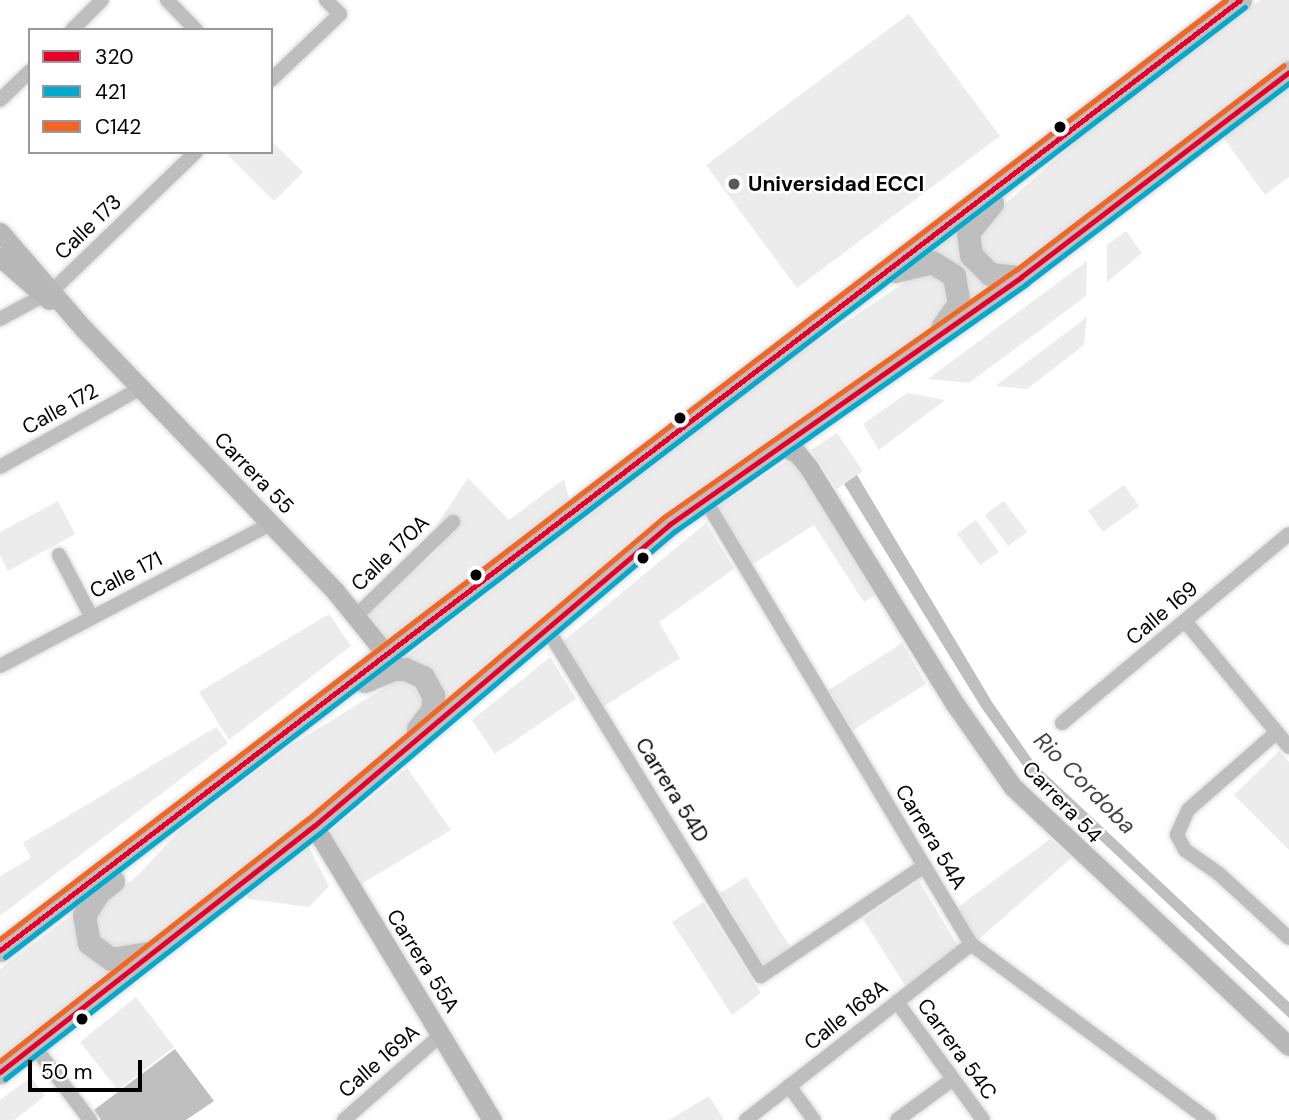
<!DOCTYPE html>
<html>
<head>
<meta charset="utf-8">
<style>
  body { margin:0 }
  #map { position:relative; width:1289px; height:1120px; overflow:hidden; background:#fff; font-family:"DM Sans",sans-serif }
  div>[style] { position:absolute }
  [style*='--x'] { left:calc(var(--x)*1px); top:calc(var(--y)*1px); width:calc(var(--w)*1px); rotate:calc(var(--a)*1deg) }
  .green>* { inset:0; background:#ececec }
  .water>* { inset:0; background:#bfbfbf }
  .roads { filter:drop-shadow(0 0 2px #dbdbdb) drop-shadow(0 0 2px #dbdbdb) }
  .street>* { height:14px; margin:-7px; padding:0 7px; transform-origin:7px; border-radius:7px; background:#bebebe }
  .secondary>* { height:19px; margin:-9.5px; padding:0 9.5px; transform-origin:9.5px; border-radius:9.5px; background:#b8b8b8 }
  .primary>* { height:23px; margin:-11.5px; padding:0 11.5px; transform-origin:11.5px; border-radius:11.5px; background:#bebebe }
  .bus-1>* { height:5px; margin:-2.5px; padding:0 2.5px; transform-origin:2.5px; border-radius:2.5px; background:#e4002b }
  .bus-2>* { height:5px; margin:-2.5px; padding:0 2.5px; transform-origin:2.5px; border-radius:2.5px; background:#00a9ce }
  .bus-3>* { height:5px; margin:-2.5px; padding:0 2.5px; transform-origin:2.5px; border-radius:2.5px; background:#f26522 }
  .dots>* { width:19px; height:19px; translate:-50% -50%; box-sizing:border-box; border:4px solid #fff; border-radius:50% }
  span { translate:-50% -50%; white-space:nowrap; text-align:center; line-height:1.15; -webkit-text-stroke:5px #fff; paint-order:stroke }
  .poi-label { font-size:21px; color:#000; font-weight:700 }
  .left { translate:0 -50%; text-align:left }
  .street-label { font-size:21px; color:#000 }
  .water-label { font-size:23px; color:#444; font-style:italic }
  .legend { position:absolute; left:28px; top:28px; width:245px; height:126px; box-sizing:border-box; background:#fff; border:2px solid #999; margin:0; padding:9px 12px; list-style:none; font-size:21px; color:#000 }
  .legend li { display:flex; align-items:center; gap:14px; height:35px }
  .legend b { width:35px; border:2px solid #999 }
  .scale { position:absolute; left:28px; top:1060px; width:114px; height:32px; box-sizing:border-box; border:4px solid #000; border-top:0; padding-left:9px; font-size:21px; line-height:24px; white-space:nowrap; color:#000; -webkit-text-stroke:5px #fff; paint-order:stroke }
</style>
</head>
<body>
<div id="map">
  <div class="green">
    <div style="clip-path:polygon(1260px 0,1289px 0,1289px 66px,1023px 260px,1010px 268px,983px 261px,976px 236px,983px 223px,1086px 133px)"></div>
    <div style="clip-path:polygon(909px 14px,1000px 136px,797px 288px,706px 165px)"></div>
    <div style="clip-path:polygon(1289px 87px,1289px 177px,1265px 195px,1222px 136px)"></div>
    <div style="clip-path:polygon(271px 141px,303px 172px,274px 201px,225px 152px,271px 152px)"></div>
    <div style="clip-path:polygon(1126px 231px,1142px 253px,1107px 282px,1107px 245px)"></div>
    <div style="clip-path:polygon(956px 234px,966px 265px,993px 285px,970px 300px,966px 282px,932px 252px)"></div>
    <div style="clip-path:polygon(1087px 261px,1086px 296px,969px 383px,928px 379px)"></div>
    <div style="clip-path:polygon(932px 273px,946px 280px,951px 311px,447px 709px,404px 659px,791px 359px,908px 280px)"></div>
    <div style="clip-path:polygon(1087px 317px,1084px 345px,1027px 389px,995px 386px)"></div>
    <div style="clip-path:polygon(907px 393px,945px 400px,879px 450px,863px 424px)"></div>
    <div style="clip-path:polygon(837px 433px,863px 471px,837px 489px,811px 450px)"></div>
    <div style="clip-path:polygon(791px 458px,877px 594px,864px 602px,814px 525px,750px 566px,716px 508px)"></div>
    <div style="clip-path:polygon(468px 478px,509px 520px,564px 479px,570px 503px,386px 646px,364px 614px,439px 549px,437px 525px)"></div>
    <div style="clip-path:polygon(1124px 485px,1139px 506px,1103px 532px,1088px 511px)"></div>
    <div style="clip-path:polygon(58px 501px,75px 534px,8px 571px,0 555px,0 532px)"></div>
    <div style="clip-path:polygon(1004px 501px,1027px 532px,1008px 546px,985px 515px)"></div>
    <div style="clip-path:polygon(976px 520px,999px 552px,980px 565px,957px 534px)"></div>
    <div style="clip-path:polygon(706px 523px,734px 569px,659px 622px,680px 658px,601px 708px,561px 643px)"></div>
    <div style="clip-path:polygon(329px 614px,351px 646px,229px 740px,199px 692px)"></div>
    <div style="clip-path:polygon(902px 643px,926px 684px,853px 730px,829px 690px)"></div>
    <div style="clip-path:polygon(550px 657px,576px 699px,495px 754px,472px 720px)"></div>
    <div style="clip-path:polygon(399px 679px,424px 695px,417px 723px,355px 782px,148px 943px,130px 954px,101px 944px,93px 917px,97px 908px,139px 874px,179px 831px,293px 744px)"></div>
    <div style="clip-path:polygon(216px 727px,228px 743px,0 916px,0 876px,31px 858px,23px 843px)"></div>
    <div style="clip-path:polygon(1279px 751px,1289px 762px,1289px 850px,1234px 795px)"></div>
    <div style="clip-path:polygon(407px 768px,451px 830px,358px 886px,327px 834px)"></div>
    <div style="clip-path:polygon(1050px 839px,1071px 858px,976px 942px,958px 907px)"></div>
    <div style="clip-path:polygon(308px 845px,329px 886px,309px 907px,249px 899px,246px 894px)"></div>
    <div style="clip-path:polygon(746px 877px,791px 948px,764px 966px,720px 893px)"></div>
    <div style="clip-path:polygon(919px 881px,958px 946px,906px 987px,863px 919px)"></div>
    <div style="clip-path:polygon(703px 902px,761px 993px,732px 1015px,672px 922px)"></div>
    <div style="clip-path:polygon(71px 916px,86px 954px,107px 970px,116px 970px,0 1064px,0 969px)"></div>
    <div style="clip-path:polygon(136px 997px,174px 1047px,118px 1090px,80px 1042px)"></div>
    <div style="clip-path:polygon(31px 1077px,45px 1096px,14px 1120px,0 1120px,0 1100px)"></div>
    <div style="clip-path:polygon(709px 1096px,724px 1120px,669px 1120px)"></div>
  </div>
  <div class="water">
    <div style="clip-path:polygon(857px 475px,992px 702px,1035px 764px,1289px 1002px,1289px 1018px,1026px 770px,981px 707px,844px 484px)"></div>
    <div style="clip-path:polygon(175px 1049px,214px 1101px,186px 1120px,101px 1120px,94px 1110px)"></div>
  </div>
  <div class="roads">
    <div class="street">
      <div style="--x:167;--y:0;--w:42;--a:46"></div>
      <div style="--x:72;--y:30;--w:42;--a:-45"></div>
      <div style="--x:271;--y:80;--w:95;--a:-43.7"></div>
      <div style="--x:340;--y:14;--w:20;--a:-135"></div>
      <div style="--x:0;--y:100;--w:42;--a:-44"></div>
      <div style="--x:0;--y:319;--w:59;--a:-28.3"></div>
      <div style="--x:52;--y:291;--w:200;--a:-44"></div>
      <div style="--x:0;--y:467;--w:162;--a:-29.3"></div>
      <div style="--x:704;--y:498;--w:520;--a:59.09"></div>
      <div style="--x:971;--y:944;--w:296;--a:36.5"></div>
      <div style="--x:59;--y:555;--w:69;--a:62.3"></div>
      <div style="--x:357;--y:615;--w:134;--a:-44.1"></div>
      <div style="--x:1185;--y:621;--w:163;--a:50.5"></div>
      <div style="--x:546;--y:627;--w:410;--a:58.4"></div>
      <div style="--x:761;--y:976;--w:197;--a:-34"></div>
      <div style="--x:0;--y:666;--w:306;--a:-27.7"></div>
      <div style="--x:1062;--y:723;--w:295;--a:-39.8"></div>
      <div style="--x:1277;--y:732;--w:118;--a:138.8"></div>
      <div style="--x:1188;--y:810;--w:27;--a:114"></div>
      <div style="--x:1177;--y:835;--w:17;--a:62"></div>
      <div style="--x:1185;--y:850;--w:40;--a:34.9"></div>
      <div style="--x:1218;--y:873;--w:96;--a:42.5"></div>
      <div style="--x:897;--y:1002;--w:146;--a:53.9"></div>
      <div style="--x:34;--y:1046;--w:93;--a:52.9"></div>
      <div style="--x:789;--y:1086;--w:42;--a:53.7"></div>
      <div style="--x:344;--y:1120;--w:130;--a:-41.3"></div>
      <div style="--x:746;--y:1120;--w:286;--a:-38"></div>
      <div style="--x:897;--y:1120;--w:69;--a:-36.2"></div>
    </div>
    <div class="secondary">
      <div style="--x:0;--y:232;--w:127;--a:49.2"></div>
      <div style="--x:83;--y:328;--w:364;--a:46.2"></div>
      <div style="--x:335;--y:591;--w:81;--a:51"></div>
      <div style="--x:0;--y:257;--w:65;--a:41.3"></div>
      <div style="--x:781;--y:446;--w:17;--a:24"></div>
      <div style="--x:797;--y:453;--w:19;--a:51"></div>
      <div style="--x:809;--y:468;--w:278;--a:58.3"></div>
      <div style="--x:955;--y:704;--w:101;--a:55.1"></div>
      <div style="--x:1013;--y:787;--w:378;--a:43.2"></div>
      <div style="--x:314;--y:826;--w:344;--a:58.8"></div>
    </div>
    <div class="primary">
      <div style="--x:992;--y:203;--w:38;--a:129"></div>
      <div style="--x:968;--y:233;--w:22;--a:82"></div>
      <div style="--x:971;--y:255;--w:27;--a:45"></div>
      <div style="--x:990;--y:274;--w:31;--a:6"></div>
      <div style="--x:894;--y:271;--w:39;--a:-13"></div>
      <div style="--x:932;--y:262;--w:26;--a:32"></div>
      <div style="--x:954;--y:276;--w:27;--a:80"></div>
      <div style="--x:959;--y:303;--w:29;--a:125"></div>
      <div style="--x:364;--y:681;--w:31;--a:-22"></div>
      <div style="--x:393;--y:669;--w:12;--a:0"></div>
      <div style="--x:405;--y:669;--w:20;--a:24"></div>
      <div style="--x:423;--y:677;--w:21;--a:61"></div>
      <div style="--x:433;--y:695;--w:14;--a:90"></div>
      <div style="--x:433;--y:709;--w:25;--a:127"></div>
      <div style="--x:113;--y:881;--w:18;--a:142"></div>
      <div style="--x:99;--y:892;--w:27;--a:123"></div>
      <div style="--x:84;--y:915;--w:28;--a:80"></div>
      <div style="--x:89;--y:943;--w:27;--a:36"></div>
      <div style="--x:111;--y:959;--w:37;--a:-9"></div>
      <div style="--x:0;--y:950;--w:1562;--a:-37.46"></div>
      <div style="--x:0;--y:1072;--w:399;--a:-38.1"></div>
      <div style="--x:314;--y:826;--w:467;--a:-40.3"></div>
      <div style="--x:670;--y:524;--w:429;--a:-35.1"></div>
      <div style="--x:1021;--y:277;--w:337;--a:-37.4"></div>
    </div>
  </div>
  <div class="bus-1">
    <div style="--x:0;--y:950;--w:1562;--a:-37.46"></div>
    <div style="--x:0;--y:1072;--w:399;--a:-38.1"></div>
    <div style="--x:314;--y:826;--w:467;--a:-40.3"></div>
    <div style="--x:670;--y:524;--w:429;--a:-35.1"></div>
    <div style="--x:1021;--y:277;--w:337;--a:-37.4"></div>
  </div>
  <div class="bus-2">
    <div style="--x:5;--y:957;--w:1562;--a:-37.46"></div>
    <div style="--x:5;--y:1079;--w:400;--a:-38"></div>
    <div style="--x:320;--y:833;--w:466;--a:-40.4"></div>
    <div style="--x:675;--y:531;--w:429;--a:-35.1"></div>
    <div style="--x:1026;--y:284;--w:331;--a:-37.4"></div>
  </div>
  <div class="bus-3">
    <div style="--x:0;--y:939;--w:1544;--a:-37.45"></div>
    <div style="--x:0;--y:1061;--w:392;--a:-38.2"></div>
    <div style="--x:308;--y:819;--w:467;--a:-40.3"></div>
    <div style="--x:664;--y:517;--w:430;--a:-35.1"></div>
    <div style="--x:1016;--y:270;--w:337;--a:-37.4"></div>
  </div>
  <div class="dots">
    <div style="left:1060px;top:127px;background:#000"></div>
    <div style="left:734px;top:184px;background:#595959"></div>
    <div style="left:680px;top:418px;background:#000"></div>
    <div style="left:643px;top:558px;background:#000"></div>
    <div style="left:476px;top:575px;background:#000"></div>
    <div style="left:82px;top:1019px;background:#000"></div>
  </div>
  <div class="poi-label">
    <span class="left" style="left:748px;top:184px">Universidad ECCI</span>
  </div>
  <div class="street-label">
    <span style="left:88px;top:227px;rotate:-44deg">Calle 173</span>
    <span style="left:60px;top:409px;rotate:-29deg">Calle 172</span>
    <span style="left:254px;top:473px;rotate:46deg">Carrera 55</span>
    <span style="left:390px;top:553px;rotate:-44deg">Calle 170A</span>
    <span style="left:126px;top:575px;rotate:-27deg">Calle 171</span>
    <span style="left:1162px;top:613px;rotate:-40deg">Calle 169</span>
    <span style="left:672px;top:790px;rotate:58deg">Carrera 54D</span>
    <span style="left:1062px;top:802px;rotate:46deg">Carrera 54</span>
    <span style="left:931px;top:837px;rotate:59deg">Carrera 54A</span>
    <span style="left:423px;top:961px;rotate:58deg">Carrera 55A</span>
    <span style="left:846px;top:1015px;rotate:-38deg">Calle 168A</span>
    <span style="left:957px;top:1049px;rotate:54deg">Carrera 54C</span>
    <span style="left:379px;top:1061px;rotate:-41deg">Calle 169A</span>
  </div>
  <div class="water-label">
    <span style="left:1085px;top:783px;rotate:45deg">Rio Cordoba</span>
  </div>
  <ul class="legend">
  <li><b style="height:9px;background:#e4002b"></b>320</li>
  <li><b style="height:9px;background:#00a9ce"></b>421</li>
  <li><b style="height:9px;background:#f26522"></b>C142</li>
  </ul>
  <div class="scale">50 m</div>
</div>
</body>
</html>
